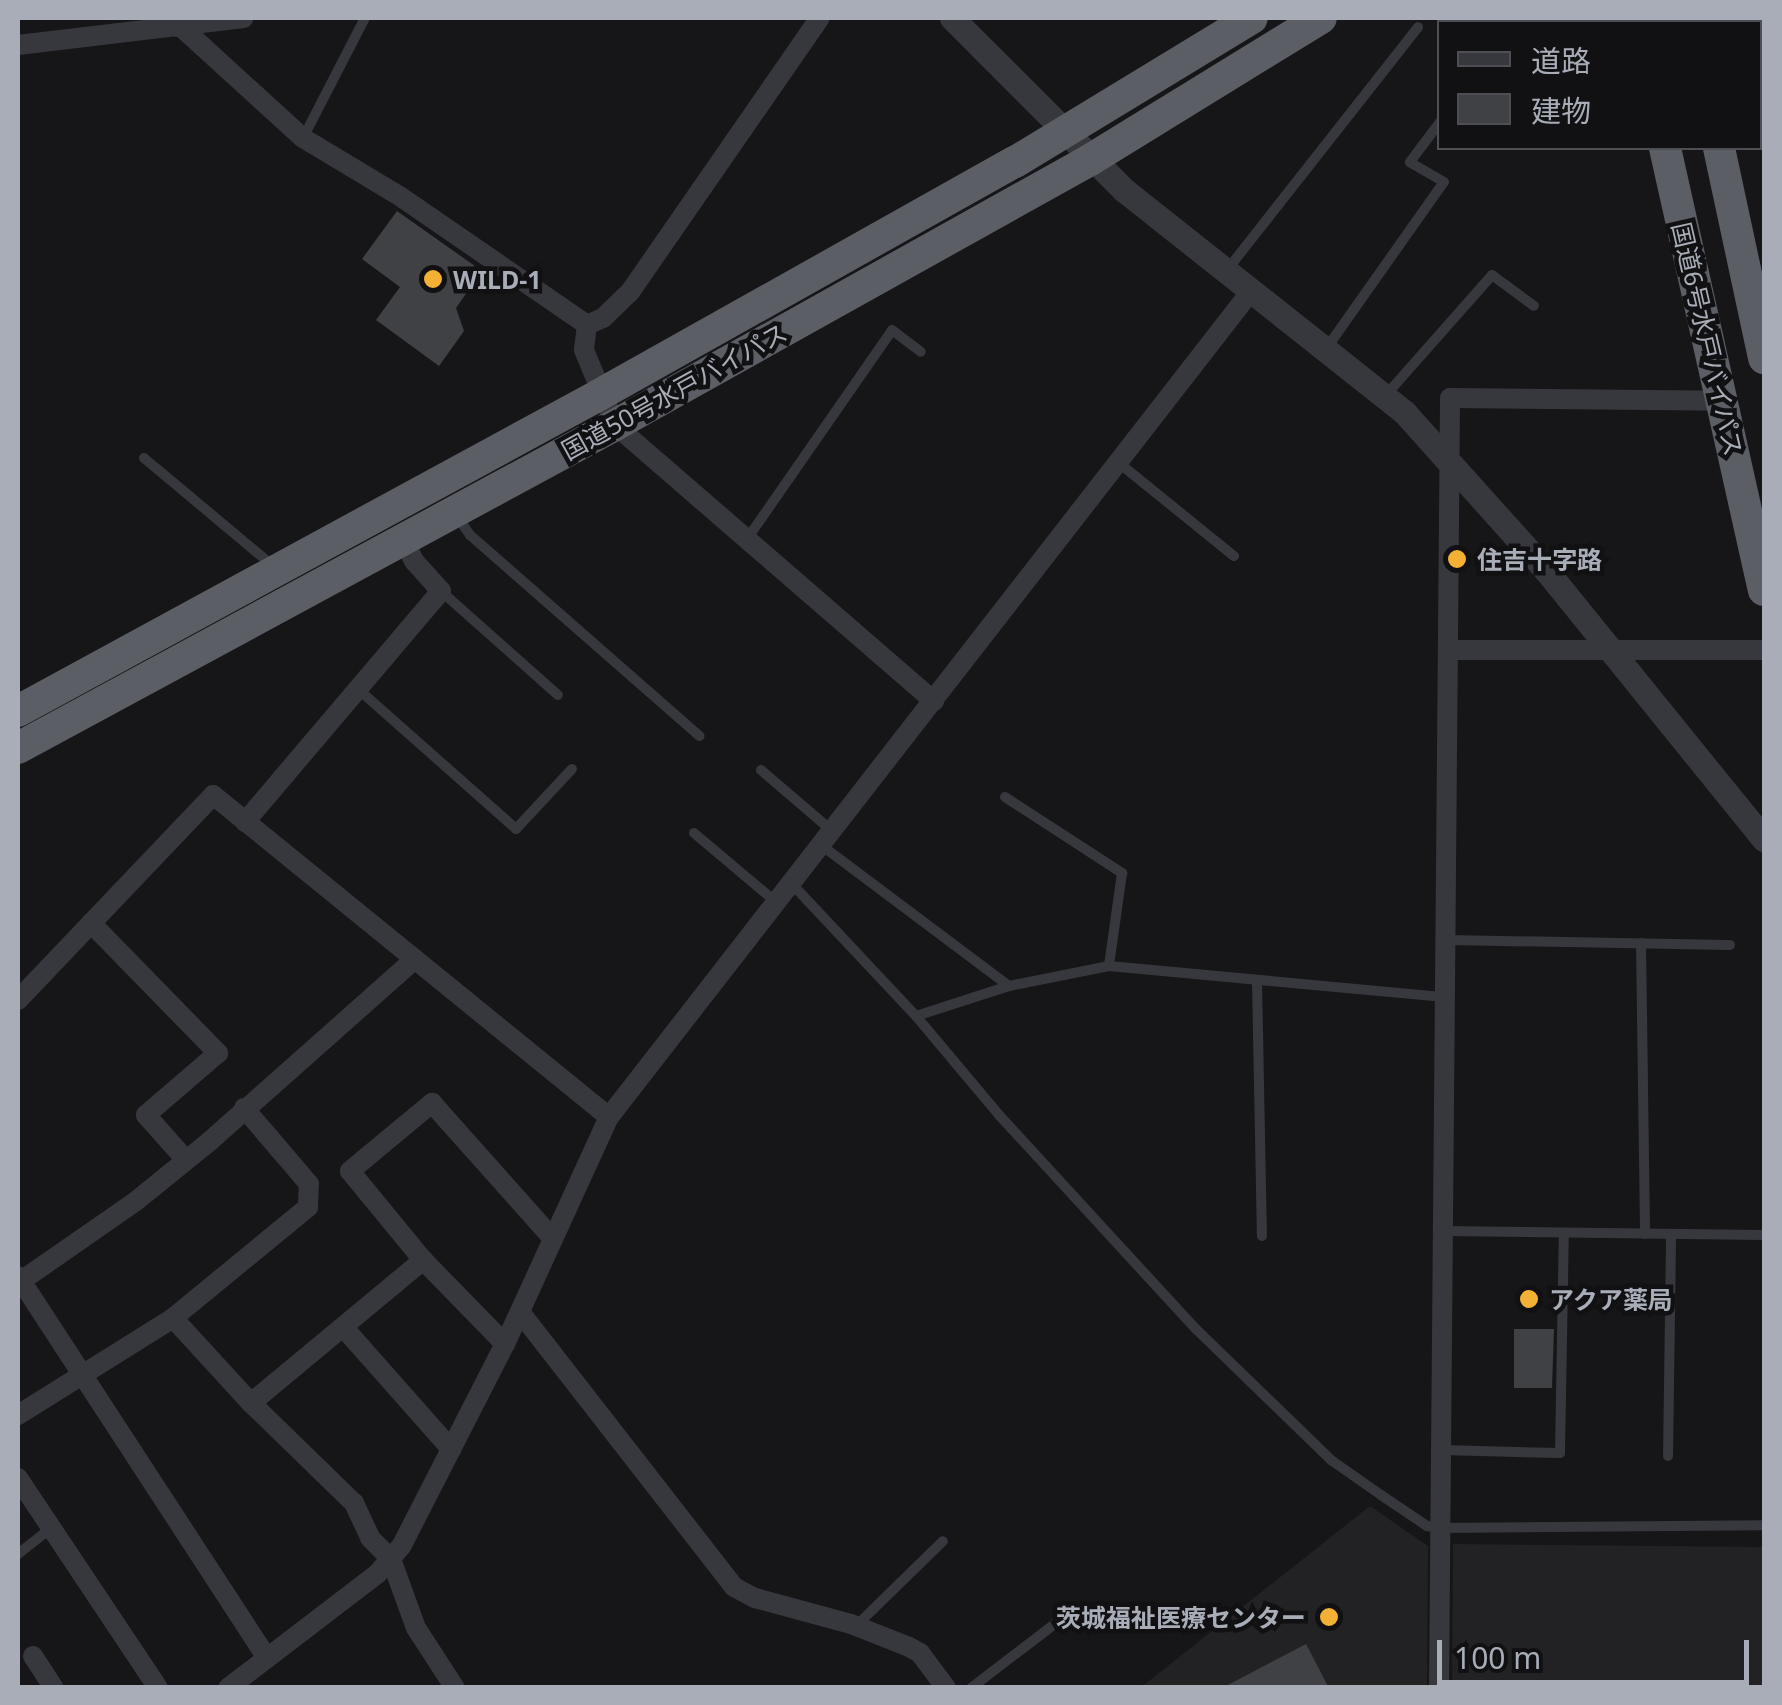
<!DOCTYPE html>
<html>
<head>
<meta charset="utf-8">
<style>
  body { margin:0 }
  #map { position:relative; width:1782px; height:1705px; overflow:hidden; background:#161618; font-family:"Noto Sans","Noto Sans JP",sans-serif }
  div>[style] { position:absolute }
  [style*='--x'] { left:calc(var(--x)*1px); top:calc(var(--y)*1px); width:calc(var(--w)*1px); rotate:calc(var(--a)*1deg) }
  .built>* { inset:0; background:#222225 }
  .building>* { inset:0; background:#404145 }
  .service>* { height:10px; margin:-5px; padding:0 5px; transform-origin:5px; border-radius:5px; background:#37383d }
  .minor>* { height:20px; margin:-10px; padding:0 10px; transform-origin:10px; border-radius:10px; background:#37383d }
  .tertiary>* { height:25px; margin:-12.5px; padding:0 12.5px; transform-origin:12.5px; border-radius:12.5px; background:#37383d }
  .trunk>* { height:32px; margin:-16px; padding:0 16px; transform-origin:16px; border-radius:16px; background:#5b5e65 }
  .dots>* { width:28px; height:28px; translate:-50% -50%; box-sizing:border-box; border:5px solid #111113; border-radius:50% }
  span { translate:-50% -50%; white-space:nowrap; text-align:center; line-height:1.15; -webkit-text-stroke:9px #111113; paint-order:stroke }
  .poi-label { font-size:25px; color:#a8adb8; font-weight:700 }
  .left { translate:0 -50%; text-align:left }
  .right { translate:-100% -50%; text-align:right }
  .street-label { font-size:25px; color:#a8adb8 }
  .frame { position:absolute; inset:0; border:20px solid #a8adb8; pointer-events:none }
  .legend { position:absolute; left:1437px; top:20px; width:325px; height:130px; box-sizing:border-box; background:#111113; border:2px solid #4d4f55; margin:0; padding:12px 18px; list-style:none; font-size:30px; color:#a8adb8 }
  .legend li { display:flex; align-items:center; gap:20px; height:50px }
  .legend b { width:50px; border:2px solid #4d4f55 }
  .scale { position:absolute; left:1437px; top:1640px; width:312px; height:45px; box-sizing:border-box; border:5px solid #a8adb8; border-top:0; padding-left:12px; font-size:30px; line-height:35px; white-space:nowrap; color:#a8adb8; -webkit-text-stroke:8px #111113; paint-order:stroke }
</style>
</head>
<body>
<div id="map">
  <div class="built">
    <div style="clip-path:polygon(1370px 1506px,1428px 1546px,1427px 1687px,1140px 1688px)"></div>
    <div style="clip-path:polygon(1453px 1544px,1764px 1547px,1764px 1687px,1452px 1687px)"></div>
  </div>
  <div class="building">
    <div style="clip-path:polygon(397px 211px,482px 271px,456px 308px,464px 331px,439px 366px,376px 320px,400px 287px,362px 259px)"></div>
    <div style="clip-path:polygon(1514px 1329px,1554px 1329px,1552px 1388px,1514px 1388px)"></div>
    <div style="clip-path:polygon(1306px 1644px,1329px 1688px,1222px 1688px)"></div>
  </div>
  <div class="service">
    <div style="--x:303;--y:138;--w:135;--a:-62.7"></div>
    <div style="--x:1227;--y:270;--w:309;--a:-51.8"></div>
    <div style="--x:1326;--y:349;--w:204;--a:-54.8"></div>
    <div style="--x:1444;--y:182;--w:39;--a:-150"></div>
    <div style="--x:1410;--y:162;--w:50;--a:-53.1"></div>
    <div style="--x:1386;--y:395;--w:160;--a:-48.5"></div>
    <div style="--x:1492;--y:275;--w:52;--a:36.4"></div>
    <div style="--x:144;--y:458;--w:168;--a:39.9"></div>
    <div style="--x:1119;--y:463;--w:148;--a:39"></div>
    <div style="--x:457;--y:516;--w:23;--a:56"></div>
    <div style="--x:470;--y:535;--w:305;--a:41.2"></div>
    <div style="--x:747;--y:539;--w:254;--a:-55.2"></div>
    <div style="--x:892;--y:330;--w:36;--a:37"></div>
    <div style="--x:442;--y:592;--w:155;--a:41.6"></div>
    <div style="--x:358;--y:689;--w:211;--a:41.5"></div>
    <div style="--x:516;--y:829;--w:82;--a:-47"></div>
    <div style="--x:761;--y:770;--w:92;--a:40.6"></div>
    <div style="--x:1005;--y:797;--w:140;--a:33"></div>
    <div style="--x:1122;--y:873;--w:94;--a:98"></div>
    <div style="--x:694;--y:833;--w:107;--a:40.1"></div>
    <div style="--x:821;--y:845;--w:235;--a:36.9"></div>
    <div style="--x:792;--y:884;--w:181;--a:46.8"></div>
    <div style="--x:916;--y:1016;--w:129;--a:50"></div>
    <div style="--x:999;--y:1115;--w:292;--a:47.4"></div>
    <div style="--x:1197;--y:1330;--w:187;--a:44.1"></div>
    <div style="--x:1331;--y:1460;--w:61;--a:35"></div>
    <div style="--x:1381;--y:1495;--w:55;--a:34"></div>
    <div style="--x:1427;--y:1526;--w:12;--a:9"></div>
    <div style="--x:1439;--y:1528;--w:325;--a:-0.5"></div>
    <div style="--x:1447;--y:940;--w:283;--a:1"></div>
    <div style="--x:1641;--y:943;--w:291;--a:89.2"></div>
    <div style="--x:1257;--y:980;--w:256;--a:88.9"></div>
    <div style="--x:916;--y:1016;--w:98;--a:-17.9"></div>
    <div style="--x:1009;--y:986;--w:102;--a:-11.3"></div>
    <div style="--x:1109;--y:966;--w:337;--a:5.3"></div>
    <div style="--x:1443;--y:1231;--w:321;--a:0.7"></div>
    <div style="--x:1442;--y:1450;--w:118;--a:1.5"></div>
    <div style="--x:1560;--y:1453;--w:220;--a:-89"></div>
    <div style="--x:1668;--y:1456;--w:222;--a:-89.2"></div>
    <div style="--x:18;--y:1554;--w:42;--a:-38.2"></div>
    <div style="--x:857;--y:1625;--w:120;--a:-44.3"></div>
    <div style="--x:971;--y:1688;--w:107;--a:-37.4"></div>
  </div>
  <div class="minor">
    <div style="--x:178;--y:24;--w:169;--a:42.4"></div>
    <div style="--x:303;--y:138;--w:114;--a:31"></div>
    <div style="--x:401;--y:197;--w:226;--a:34.5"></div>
    <div style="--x:587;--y:325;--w:17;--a:-24"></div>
    <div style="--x:603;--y:318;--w:37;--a:-44"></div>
    <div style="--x:630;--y:292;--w:333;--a:-55.3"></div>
    <div style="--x:18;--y:45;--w:227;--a:-6.8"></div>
    <div style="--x:587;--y:325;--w:25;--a:97"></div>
    <div style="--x:584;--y:350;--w:81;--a:67.5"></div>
    <div style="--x:615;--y:425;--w:422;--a:40.9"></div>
    <div style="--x:1448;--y:650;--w:316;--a:0"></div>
    <div style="--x:245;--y:822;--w:303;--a:-49.7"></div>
    <div style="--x:441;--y:591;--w:40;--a:-132"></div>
    <div style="--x:414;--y:561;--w:26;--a:-115"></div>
    <div style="--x:91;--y:923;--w:182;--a:45.7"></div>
    <div style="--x:218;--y:1053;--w:95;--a:139.3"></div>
    <div style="--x:146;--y:1115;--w:60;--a:48.4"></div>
    <div style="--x:18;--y:1000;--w:283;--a:-46.4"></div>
    <div style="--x:213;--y:795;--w:510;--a:39.12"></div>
    <div style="--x:18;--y:1276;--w:456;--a:56.9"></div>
    <div style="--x:21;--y:1281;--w:140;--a:-34.8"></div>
    <div style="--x:136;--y:1201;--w:95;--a:-39"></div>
    <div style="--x:210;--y:1141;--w:274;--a:-41.6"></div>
    <div style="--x:520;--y:1312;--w:348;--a:52.1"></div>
    <div style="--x:734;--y:1587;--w:24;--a:28"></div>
    <div style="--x:755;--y:1598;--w:99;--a:15.2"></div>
    <div style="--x:851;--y:1624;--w:62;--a:21.6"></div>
    <div style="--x:909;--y:1647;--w:13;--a:29"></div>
    <div style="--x:920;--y:1653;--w:44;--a:53.4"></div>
    <div style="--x:173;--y:1318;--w:115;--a:47.5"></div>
    <div style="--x:251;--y:1403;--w:144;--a:44.2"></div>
    <div style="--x:354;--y:1503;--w:38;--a:65"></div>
    <div style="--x:370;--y:1538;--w:30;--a:45"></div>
    <div style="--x:391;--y:1559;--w:73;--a:70.1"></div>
    <div style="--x:416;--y:1628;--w:72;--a:57"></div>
    <div style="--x:344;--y:1328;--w:162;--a:48.5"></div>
    <div style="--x:505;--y:1344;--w:117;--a:-134.3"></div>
    <div style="--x:423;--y:1260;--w:115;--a:-129.4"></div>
    <div style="--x:350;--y:1171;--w:107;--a:-39.7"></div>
    <div style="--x:432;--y:1103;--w:182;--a:48.3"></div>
    <div style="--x:251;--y:1403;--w:224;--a:-39.7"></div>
    <div style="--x:18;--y:1415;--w:183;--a:-32"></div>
    <div style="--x:173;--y:1318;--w:175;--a:-39.4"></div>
    <div style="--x:308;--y:1207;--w:23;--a:-88"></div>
    <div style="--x:309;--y:1184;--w:100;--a:-130.5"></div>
    <div style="--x:18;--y:1478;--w:252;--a:56.3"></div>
    <div style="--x:33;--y:1656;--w:38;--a:57"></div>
    <div style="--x:228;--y:1688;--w:188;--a:-37.4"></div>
    <div style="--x:377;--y:1574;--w:38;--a:-49"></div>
    <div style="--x:402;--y:1545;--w:226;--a:-62.9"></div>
    <div style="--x:505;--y:1344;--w:250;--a:-65.4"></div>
    <div style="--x:609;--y:1117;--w:1046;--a:-52.14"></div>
    <div style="--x:1439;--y:1688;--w:1290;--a:-89.51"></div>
    <div style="--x:1450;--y:398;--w:273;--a:0.6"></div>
  </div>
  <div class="tertiary">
    <div style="--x:170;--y:18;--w:10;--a:37"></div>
    <div style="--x:952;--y:18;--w:243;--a:45"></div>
    <div style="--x:1124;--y:190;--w:359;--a:38.4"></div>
    <div style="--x:1405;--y:413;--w:210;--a:48.1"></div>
    <div style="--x:1545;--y:569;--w:348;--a:51"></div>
  </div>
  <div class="trunk">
    <div style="--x:1637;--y:18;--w:4;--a:76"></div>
    <div style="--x:1692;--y:18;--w:4;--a:76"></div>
    <div style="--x:1665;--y:148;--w:453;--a:77.4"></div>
    <div style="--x:1719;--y:148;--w:215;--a:77.9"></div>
    <div style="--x:18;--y:711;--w:661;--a:-28.54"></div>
    <div style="--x:599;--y:395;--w:477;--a:-29.3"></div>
    <div style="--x:1015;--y:162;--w:277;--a:-31.3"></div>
    <div style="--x:18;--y:748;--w:679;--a:-28.42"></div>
    <div style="--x:615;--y:425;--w:544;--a:-29.16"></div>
    <div style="--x:1090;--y:160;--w:271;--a:-31.6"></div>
  </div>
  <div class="dots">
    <div style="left:433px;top:279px;background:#f2b134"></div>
    <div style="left:1457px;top:559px;background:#f2b134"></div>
    <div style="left:1529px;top:1299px;background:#f2b134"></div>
    <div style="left:1329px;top:1617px;background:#f2b134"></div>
  </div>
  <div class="poi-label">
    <span class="left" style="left:453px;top:279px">WILD-1</span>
    <span class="left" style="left:1477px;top:559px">住吉十字路</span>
    <span class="left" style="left:1549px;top:1299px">アクア薬局</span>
    <span class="right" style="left:1306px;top:1617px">茨城福祉医療センター</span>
  </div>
  <div class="street-label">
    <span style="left:1708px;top:339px;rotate:77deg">国道6号水戸バイパス</span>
    <span style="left:674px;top:391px;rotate:-29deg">国道50号水戸バイパス</span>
  </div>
  <div class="frame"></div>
  <ul class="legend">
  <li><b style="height:12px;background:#37383d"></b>道路</li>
  <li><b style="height:28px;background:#404145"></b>建物</li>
  </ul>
  <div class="scale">100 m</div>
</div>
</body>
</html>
